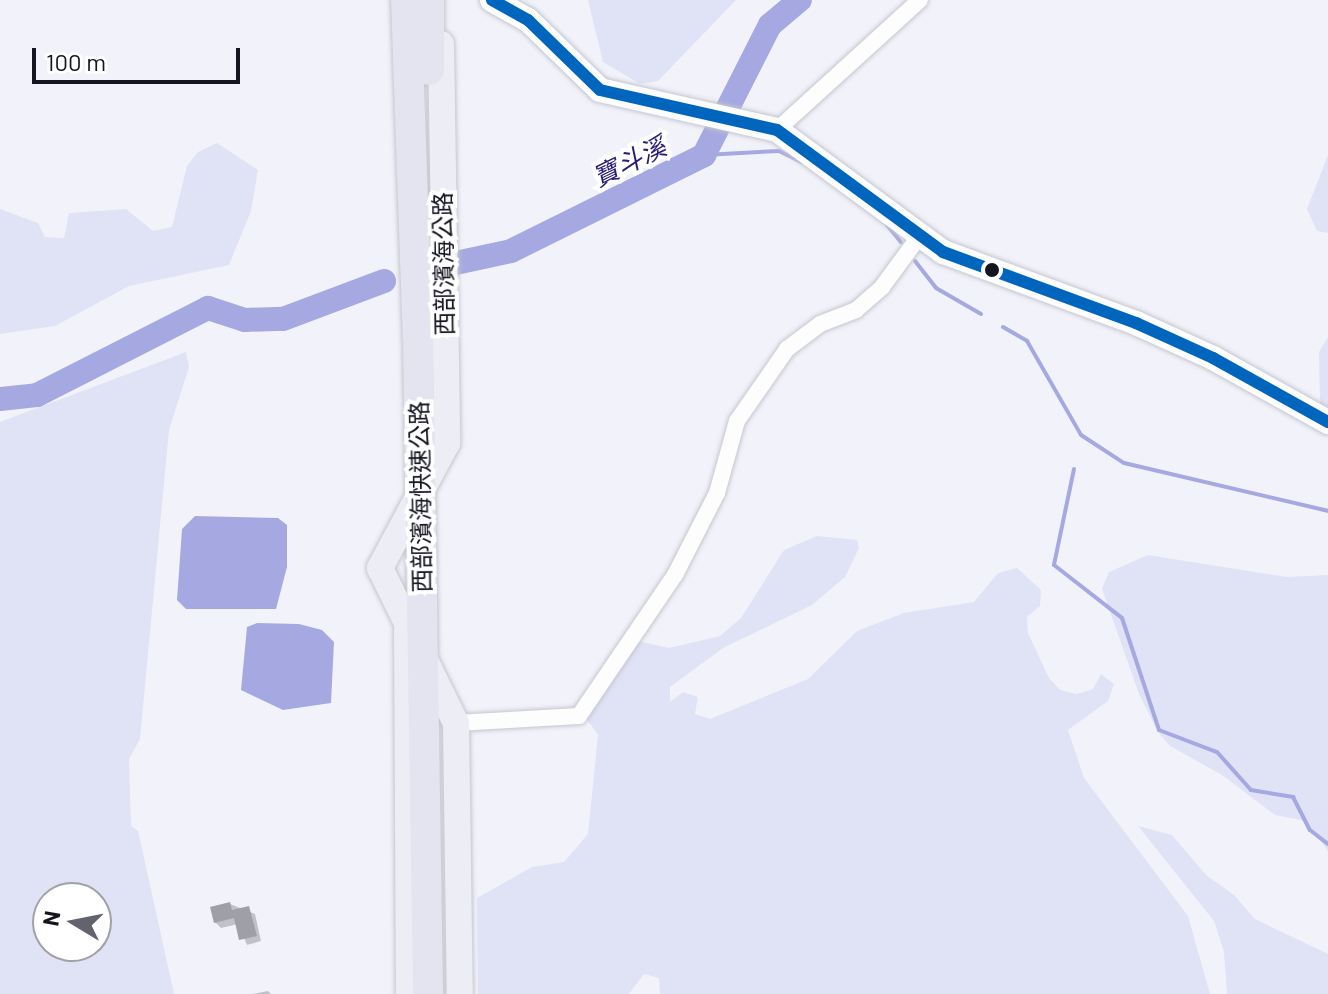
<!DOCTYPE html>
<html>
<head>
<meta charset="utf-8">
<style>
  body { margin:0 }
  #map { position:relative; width:1328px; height:994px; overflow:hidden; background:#f2f3fa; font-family:Barlow,"Noto Sans TC",sans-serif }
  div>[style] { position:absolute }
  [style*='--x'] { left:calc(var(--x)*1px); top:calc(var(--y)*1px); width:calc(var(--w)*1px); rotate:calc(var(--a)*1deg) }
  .green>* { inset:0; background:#e0e2f6 }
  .water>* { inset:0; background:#a6a9e1 }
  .shadow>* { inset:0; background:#0003 }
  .stream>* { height:4px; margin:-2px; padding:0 2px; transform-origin:2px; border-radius:2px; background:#a6a9e1 }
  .river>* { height:24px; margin:-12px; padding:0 12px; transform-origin:12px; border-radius:12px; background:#a6a9e1 }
  .building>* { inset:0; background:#9f9fa8 }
  .roads { filter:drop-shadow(0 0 2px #c5c6cf) drop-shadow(0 0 2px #c5c6cf) }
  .street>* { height:16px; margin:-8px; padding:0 8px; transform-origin:8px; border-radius:8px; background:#fdfdfe }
  .secondary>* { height:24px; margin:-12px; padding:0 12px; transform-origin:12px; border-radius:12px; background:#fdfdfe }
  .primary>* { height:26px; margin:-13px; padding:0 13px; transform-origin:13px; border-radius:13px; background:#ededf6 }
  .highway>* { height:30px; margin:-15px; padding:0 15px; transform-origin:15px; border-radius:15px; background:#e3e4f0 }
  .bus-1>* { height:12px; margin:-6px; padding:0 6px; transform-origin:6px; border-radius:6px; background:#0065bd }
  .dots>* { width:22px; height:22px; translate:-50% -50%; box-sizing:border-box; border:4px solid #fff; border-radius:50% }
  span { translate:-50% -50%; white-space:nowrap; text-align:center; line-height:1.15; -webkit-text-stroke:8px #fff; paint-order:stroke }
  .street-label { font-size:24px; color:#141520 }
  .water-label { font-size:26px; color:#291c75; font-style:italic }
  .north { position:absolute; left:32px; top:882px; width:80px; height:80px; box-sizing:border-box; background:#fff; border:2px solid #a1a1a6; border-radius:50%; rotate:280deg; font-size:22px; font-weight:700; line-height:32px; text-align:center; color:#141520 }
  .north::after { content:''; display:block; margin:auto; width:28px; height:36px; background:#62636c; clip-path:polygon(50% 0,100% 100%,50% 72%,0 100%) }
  .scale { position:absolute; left:32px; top:48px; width:208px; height:36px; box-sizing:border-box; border:4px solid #141520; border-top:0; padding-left:10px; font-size:24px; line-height:28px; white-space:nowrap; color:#141520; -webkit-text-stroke:6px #fff; paint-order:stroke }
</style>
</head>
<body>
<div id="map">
  <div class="green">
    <div style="clip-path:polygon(588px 0,736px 0,658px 81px,640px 84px,603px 62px)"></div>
    <div style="clip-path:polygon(217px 143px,258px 170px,251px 211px,229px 265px,129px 286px,55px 326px,0 334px,0 209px,38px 223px,45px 237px,64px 238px,69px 213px,126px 209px,153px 231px,172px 227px,187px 166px,198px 152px)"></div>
    <div style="clip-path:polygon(1328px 155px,1328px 233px,1317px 231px,1307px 209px)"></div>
    <div style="clip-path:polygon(1328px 337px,1328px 415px,1320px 403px,1319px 352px)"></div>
    <div style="clip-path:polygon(evenodd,186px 352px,189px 367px,169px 430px,140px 739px,129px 759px,131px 826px,138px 831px,174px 994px,0 994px,0 422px,186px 352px,48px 898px,96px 898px,96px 946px,48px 946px,48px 898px)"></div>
    <div style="clip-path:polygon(817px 536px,857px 540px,859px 548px,845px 577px,812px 605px,723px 648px,670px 687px,670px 702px,683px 692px,698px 697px,695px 714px,710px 719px,808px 679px,857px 631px,904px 613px,974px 602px,998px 573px,1017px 568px,1041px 590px,1040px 606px,1027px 617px,1028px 633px,1049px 678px,1060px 690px,1077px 694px,1093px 689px,1101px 674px,1114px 684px,1108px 701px,1068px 730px,1084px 778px,1188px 916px,1210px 994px,660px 994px,659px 978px,644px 974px,629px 994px,478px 994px,477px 898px,532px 867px,564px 862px,588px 834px,598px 735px,586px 718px,638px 641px,669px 648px,720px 636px,741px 618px,784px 550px)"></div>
    <div style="clip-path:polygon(1148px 555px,1287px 577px,1328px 575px,1328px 851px,1306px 821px,1275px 815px,1222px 775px,1170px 746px,1158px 732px,1139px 694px,1102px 589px,1109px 572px)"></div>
    <div style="clip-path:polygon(1138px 826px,1172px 835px,1206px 875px,1234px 895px,1255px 919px,1328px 954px,1328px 994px,1227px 994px,1224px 952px,1214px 921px)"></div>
  </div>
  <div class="water">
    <div style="clip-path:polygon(195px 516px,278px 518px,287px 525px,287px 567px,276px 609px,186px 609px,177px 600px,182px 529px)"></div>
    <div style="clip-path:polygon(299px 624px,322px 630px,334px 642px,331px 703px,283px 710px,241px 690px,247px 627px,257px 623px)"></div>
  </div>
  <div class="shadow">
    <div style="clip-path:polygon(230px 904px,255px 914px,261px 941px,247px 945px,238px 924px,221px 928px,215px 922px)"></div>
    <div style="clip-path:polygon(268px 991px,271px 994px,252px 994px)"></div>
  </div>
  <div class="stream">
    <div style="--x:704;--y:155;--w:75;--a:-3.1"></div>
    <div style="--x:779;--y:151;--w:25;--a:26"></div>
    <div style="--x:887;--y:225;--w:22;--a:51"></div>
    <div style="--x:915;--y:261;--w:34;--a:52"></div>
    <div style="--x:936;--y:288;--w:52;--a:30"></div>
    <div style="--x:1003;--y:327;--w:28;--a:30"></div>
    <div style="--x:1027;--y:341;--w:108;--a:60.1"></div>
    <div style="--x:1081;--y:435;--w:51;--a:33.1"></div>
    <div style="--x:1124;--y:463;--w:210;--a:13.2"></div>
    <div style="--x:1074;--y:469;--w:98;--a:101.8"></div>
    <div style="--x:1054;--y:565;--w:86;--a:37.9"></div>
    <div style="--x:1122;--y:618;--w:118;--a:71.7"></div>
    <div style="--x:1159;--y:730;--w:62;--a:20.8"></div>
    <div style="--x:1217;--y:752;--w:51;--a:48.2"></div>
    <div style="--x:1251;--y:790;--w:43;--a:9.5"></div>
    <div style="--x:1293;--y:797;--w:37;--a:63"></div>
    <div style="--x:1310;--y:830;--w:23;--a:38"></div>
  </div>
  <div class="river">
    <div style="--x:451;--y:264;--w:61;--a:-12.2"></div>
    <div style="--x:511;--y:251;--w:216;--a:-26.4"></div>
    <div style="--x:704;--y:155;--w:146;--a:-63.1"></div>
    <div style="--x:770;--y:25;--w:39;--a:-40"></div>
    <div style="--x:0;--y:399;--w:37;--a:-6"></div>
    <div style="--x:37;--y:395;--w:192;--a:-27"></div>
    <div style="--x:208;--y:308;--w:39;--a:18"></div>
    <div style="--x:245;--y:320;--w:38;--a:-2"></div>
    <div style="--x:283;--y:319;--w:108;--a:-20.6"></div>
  </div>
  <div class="building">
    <div style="clip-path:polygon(230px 902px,232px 910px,249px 906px,257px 936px,239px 940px,234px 918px,214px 923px,210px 907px)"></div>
  </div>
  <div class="roads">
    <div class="street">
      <div style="--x:777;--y:130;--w:193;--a:-42.3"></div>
      <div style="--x:456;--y:723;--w:123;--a:-3.3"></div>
      <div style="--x:579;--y:716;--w:171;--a:-55.8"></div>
      <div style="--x:675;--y:575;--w:92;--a:-62.9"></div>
      <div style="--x:717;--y:493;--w:75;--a:-74.5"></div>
      <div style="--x:737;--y:421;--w:88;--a:-55.2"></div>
      <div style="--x:787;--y:349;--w:41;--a:-37.1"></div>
      <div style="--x:820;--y:324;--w:39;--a:-21"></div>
      <div style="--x:856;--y:310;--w:35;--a:-41"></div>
      <div style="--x:882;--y:287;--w:61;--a:-53.7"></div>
    </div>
    <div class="secondary">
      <div style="--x:492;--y:0;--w:41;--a:29.1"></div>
      <div style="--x:528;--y:20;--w:100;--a:44.2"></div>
      <div style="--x:600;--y:90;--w:181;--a:12.7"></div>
      <div style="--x:777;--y:130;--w:206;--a:36.3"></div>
      <div style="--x:943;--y:252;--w:206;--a:20.2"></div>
      <div style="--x:1136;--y:323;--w:85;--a:24.4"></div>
      <div style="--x:1213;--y:358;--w:132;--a:29.1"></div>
    </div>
    <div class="primary">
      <div style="--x:441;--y:44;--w:399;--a:89.1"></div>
      <div style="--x:447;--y:443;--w:142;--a:118.2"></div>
      <div style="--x:380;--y:568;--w:173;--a:63.9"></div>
      <div style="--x:456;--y:723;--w:271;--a:89.2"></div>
      <div style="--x:407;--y:630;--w:364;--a:89.7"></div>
    </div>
    <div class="highway">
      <div style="--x:406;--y:0;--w:340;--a:88"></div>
      <div style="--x:418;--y:340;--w:654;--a:89.12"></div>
      <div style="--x:429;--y:70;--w:70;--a:-90"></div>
    </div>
  </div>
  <div class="bus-1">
    <div style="--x:492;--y:0;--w:41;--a:29.1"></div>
    <div style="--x:528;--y:20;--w:100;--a:44.2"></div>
    <div style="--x:600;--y:90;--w:181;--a:12.7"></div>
    <div style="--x:777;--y:130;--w:206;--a:36.3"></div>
    <div style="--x:943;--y:252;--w:206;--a:20.2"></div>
    <div style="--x:1136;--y:323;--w:85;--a:24.4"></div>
    <div style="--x:1213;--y:358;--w:132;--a:29.1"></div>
  </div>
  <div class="dots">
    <div style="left:992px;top:270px;background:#141520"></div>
  </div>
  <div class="street-label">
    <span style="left:443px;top:264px;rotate:-91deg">西部濱海公路</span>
    <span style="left:420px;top:497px;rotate:-91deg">西部濱海快速公路</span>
  </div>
  <div class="water-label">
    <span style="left:629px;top:161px;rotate:-26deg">寶斗溪</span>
  </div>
  <div class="north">N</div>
  <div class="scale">100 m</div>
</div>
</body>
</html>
